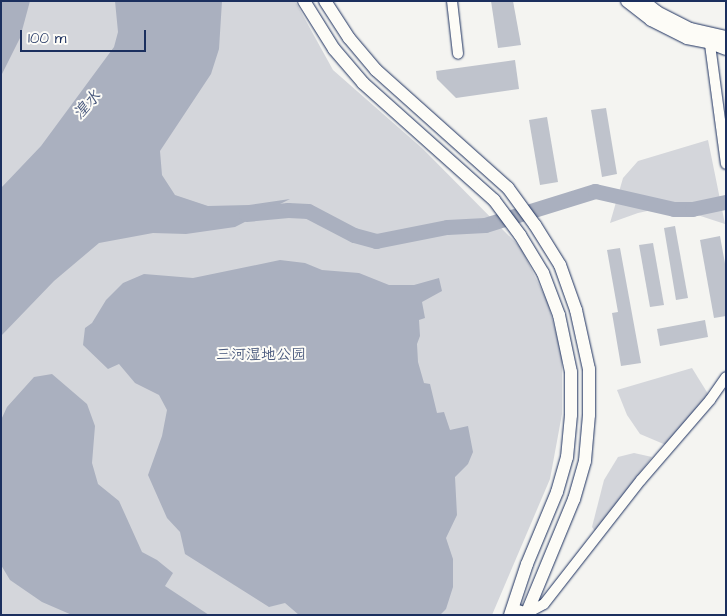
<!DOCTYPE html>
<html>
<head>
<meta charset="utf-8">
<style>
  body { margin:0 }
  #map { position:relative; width:727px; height:616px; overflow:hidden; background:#f4f4f1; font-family:"Architects Daughter","LXGW WenKai TC",sans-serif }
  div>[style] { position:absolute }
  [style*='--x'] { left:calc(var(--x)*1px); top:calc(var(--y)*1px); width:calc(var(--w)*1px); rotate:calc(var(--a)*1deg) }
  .green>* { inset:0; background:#d4d6db }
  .water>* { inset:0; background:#aab0bf }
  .river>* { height:15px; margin:-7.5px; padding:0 7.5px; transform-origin:7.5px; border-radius:7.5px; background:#aab0bf }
  .building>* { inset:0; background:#bfc3cc }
  .roads { filter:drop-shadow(0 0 1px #1b2f5e) drop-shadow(0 0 1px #1b2f5e) }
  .minor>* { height:10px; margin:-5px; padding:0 5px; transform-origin:5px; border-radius:5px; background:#fdfcf7 }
  .major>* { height:12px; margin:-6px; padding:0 6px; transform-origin:6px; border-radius:6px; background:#fdfcf7 }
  span { translate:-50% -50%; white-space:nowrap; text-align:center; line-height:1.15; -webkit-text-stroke:4px #fdfcf7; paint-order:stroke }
  .park-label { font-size:15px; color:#49597d }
  .water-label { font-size:16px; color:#46567b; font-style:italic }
  .frame { position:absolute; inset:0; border:2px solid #1b2f5e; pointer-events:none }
  .scale { position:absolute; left:20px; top:30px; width:126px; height:22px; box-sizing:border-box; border:2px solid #1b2f5e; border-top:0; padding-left:6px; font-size:15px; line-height:18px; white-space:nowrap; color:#1b2f5e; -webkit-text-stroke:4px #fdfcf7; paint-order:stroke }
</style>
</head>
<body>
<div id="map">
  <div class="green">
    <div style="clip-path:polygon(1px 1px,295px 1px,333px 70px,423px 149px,521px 248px,548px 303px,562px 356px,562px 414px,550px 479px,492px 615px,1px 615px)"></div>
    <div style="clip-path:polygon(708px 140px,725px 224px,670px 206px,638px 213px,610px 223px,623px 178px,638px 161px)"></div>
    <div style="clip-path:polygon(692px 368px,710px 397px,666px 445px,640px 434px,627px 415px,617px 390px)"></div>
    <div style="clip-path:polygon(634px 453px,652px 457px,595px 531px,592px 527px,604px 480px,618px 457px)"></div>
  </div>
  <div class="water">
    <div style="clip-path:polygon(1px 1px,30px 1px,20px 38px,1px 76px)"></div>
    <div style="clip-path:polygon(115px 1px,222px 1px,219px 49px,211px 74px,160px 151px,162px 175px,175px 195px,208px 206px,249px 205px,290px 199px,235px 227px,186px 234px,153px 233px,99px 243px,54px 281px,1px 336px,1px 188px,41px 146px,114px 47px,118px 32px)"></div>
    <div style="clip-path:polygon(280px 260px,305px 263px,322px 270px,359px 273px,389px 285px,414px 285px,439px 278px,442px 291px,422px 302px,425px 318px,419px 320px,420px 336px,417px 344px,418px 362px,424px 383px,430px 384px,437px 413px,444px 412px,450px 430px,468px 426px,473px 452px,468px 464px,455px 477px,457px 515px,446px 538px,453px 559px,453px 587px,446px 609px,440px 615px,299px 615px,285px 603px,269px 607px,185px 554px,180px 532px,167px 518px,148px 475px,162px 436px,167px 410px,159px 395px,135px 383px,119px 364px,108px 369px,83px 345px,85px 328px,92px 323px,106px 300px,123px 283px,144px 274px,193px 278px)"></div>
    <div style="clip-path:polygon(52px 374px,87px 404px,95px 426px,92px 463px,98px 484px,119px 501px,142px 552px,157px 560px,173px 573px,165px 586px,209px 615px,72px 615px,42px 602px,10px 580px,1px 565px,1px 420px,7px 407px,34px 377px)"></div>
  </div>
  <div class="river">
    <div style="--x:246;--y:214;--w:42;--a:-5.4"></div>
    <div style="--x:288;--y:210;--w:20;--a:3"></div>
    <div style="--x:308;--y:211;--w:52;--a:27.6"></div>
    <div style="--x:354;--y:235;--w:23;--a:15"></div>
    <div style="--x:376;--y:241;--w:72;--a:-11.2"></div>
    <div style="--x:447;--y:227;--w:38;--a:-3"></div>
    <div style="--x:485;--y:225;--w:115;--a:-17.2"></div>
    <div style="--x:595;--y:191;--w:81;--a:12.8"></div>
    <div style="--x:674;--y:209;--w:18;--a:0"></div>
    <div style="--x:692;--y:209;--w:35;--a:-12"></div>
  </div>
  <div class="building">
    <div style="clip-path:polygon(491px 1px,513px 1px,521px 45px,498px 48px)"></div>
    <div style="clip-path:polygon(515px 60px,519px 89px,456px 98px,437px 79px,436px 71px)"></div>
    <div style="clip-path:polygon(606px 108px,617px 174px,602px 177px,591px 110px)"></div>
    <div style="clip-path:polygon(547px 117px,558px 182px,540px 185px,529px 120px)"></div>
    <div style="clip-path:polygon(675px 226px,688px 298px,676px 300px,664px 228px)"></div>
    <div style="clip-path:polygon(720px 236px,726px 269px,726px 316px,714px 318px,700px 240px)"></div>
    <div style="clip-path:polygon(653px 243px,664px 305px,650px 307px,639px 245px)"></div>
    <div style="clip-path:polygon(620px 248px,641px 363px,621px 366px,612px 313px,618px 312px,607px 250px)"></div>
    <div style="clip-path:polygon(705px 320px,708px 337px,660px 346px,657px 329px)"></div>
  </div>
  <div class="roads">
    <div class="minor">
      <div style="--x:452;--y:1;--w:53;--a:83.5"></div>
      <div style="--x:709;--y:37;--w:128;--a:82.4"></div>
      <div style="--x:512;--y:608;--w:16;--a:18"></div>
      <div style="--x:527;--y:613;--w:19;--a:-28"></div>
      <div style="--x:544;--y:604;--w:157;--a:-52"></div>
      <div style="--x:641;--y:480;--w:106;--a:-49.2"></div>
      <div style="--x:710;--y:400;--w:28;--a:-55"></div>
    </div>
    <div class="major">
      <div style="--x:304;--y:1;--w:57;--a:58"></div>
      <div style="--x:334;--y:49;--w:45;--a:49.5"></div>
      <div style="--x:363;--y:83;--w:176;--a:41.8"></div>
      <div style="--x:494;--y:200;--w:44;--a:53.4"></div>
      <div style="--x:520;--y:235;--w:44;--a:58.8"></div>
      <div style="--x:543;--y:273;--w:45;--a:69.1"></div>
      <div style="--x:559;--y:315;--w:58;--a:78.1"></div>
      <div style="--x:571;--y:372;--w:43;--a:90"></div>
      <div style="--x:571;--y:415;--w:42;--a:95.4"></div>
      <div style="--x:567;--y:457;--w:36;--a:106"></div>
      <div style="--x:557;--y:492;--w:78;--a:112.6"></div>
      <div style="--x:527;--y:564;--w:54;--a:108.4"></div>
      <div style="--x:325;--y:1;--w:44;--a:57"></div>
      <div style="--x:349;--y:38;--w:42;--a:49.8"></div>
      <div style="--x:376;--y:70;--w:177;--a:41.8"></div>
      <div style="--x:508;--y:188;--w:46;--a:53.9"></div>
      <div style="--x:535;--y:225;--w:47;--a:58"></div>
      <div style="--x:560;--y:265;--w:48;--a:70.4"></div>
      <div style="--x:576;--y:310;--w:60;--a:77.6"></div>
      <div style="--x:589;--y:369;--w:46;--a:90"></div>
      <div style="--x:589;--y:415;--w:46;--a:95"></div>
      <div style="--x:585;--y:461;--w:40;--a:106"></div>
      <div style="--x:574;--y:499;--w:126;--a:112.5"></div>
      <div style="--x:627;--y:1;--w:31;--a:38"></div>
      <div style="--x:651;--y:20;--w:40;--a:26.6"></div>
      <div style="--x:687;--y:38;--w:21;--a:11"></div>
      <div style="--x:708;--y:42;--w:19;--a:21"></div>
      <div style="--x:643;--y:1;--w:18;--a:38"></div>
      <div style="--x:657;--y:12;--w:38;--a:27"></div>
      <div style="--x:691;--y:29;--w:36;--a:13"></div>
    </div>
  </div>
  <div class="park-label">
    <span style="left:261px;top:355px">三河湿地公园</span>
  </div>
  <div class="water-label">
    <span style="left:87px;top:105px;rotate:-48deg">湟水</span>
  </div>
  <div class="frame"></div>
  <div class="scale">100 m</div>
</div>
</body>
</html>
